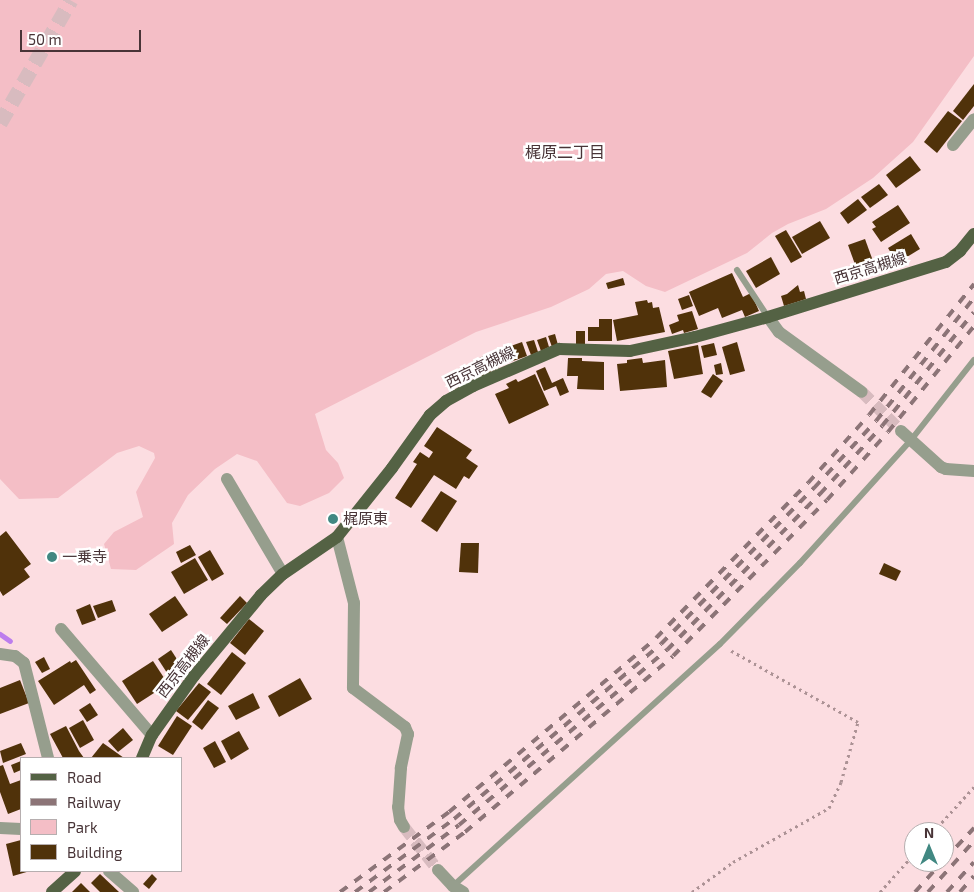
<!DOCTYPE html>
<html>
<head>
<meta charset="utf-8">
<style>
  body { margin:0 }
  #map { position:relative; width:974px; height:892px; overflow:hidden; background:#fcdde1; font-family:"Exo 2","Noto Sans JP",sans-serif }
  div>[style] { position:absolute }
  [style*='--x'] { left:calc(var(--x)*1px); top:calc(var(--y)*1px); width:calc(var(--w)*1px); rotate:calc(var(--a)*1deg) }
  .green>* { inset:0; background:#f4bec6 }
  .stream>* { height:5px; margin:-2.5px; padding:0 2.5px; transform-origin:2.5px; border-radius:2.5px; background:#bc7ded }
  .building>* { inset:0; background:#50320a }
  .street-tunnel>* { height:12px; margin-top:-6px; transform-origin:0; background:repeating-linear-gradient(90deg,#d8bbbf 0 12px,transparent 0 18px) }
  .highway-tunnel>* { height:15px; margin-top:-7.5px; transform-origin:0; background:repeating-linear-gradient(90deg,#d8bbbf 0 15px,transparent 0 23px) }
  .path>* { height:3px; margin-top:-1.5px; transform-origin:0; background:repeating-linear-gradient(90deg,#ac9295 0 2.5px,transparent 0 6.5px) }
  .lane>* { height:6px; margin:-3px; padding:0 3px; transform-origin:3px; border-radius:3px; background:#969e8d }
  .street>* { height:12px; margin:-6px; padding:0 6px; transform-origin:6px; border-radius:6px; background:#969e8d }
  .primary>* { height:12px; margin:-6px; padding:0 6px; transform-origin:6px; border-radius:6px; background:#546244 }
  .rail>* { height:4px; margin-top:-2px; transform-origin:0; background:repeating-linear-gradient(90deg,#8c7477 0 9px,transparent 0 18px) }
  .dots>* { width:14px; height:14px; translate:-50% -50%; box-sizing:border-box; border:2px solid #fff; border-radius:50% }
  span { translate:-50% -50%; white-space:nowrap; text-align:center; line-height:1.15; -webkit-text-stroke:5px #fff; paint-order:stroke }
  .street-label { font-size:15px; color:#483437 }
  .poi-label { font-size:15px; color:#483437 }
  .left { translate:0 -50%; text-align:left }
  .neighbourhood-label { font-size:16px; color:#483437 }
  .legend { position:absolute; left:20px; top:757px; width:162px; height:115px; box-sizing:border-box; background:#fff; border:1px solid #b6aeaf; margin:0; padding:6px 9px; list-style:none; font-size:15px; color:#483437 }
  .legend li { display:flex; align-items:center; gap:10px; height:25px }
  .legend b { width:25px; border:1px solid #b6aeaf }
  .north { position:absolute; left:904px; top:822px; width:50px; height:50px; box-sizing:border-box; background:#fff; border:1px solid #b6aeaf; border-radius:50%; rotate:0deg; font-size:14px; font-weight:700; line-height:20px; text-align:center; color:#483437 }
  .north::after { content:''; display:block; margin:auto; width:18px; height:22px; background:#418882; clip-path:polygon(50% 0,100% 100%,50% 72%,0 100%) }
  .scale { position:absolute; left:20px; top:30px; width:121px; height:22px; box-sizing:border-box; border:2px solid #483437; border-top:0; padding-left:6px; font-size:15px; line-height:18px; white-space:nowrap; color:#483437; -webkit-text-stroke:4px #fff; paint-order:stroke }
</style>
</head>
<body>
<div id="map">
  <div class="green">
    <div style="clip-path:polygon(0 0,974px 0,974px 56px,913px 142px,873px 178px,826px 209px,788px 224px,772px 233px,747px 253px,665px 292px,646px 286px,623px 271px,606px 274px,589px 289px,551px 307px,476px 332px,315px 414px,326px 450px,338px 463px,344px 478px,329px 493px,300px 506px,287px 503px,257px 461px,237px 454px,215px 469px,188px 495px,172px 523px,174px 544px,136px 570px,111px 569px,104px 544px,114px 532px,143px 517px,136px 492px,155px 458px,154px 453px,139px 446px,117px 453px,58px 498px,19px 499px,0 479px)"></div>
  </div>
  <div class="stream">
    <div style="--x:0;--y:634;--w:12;--a:35"></div>
  </div>
  <div class="building">
    <div style="clip-path:polygon(974px 84px,974px 106px,963px 120px,953px 111px)"></div>
    <div style="clip-path:polygon(948px 111px,962px 121px,937px 153px,924px 142px)"></div>
    <div style="clip-path:polygon(910px 156px,921px 170px,896px 188px,886px 175px)"></div>
    <div style="clip-path:polygon(879px 184px,888px 195px,870px 208px,861px 197px)"></div>
    <div style="clip-path:polygon(858px 199px,867px 210px,848px 224px,840px 213px)"></div>
    <div style="clip-path:polygon(898px 205px,910px 223px,881px 242px,872px 229px,876px 227px,872px 222px)"></div>
    <div style="clip-path:polygon(820px 221px,830px 238px,802px 254px,792px 237px)"></div>
    <div style="clip-path:polygon(786px 230px,802px 257px,791px 263px,775px 236px)"></div>
    <div style="clip-path:polygon(911px 234px,920px 249px,897px 263px,888px 248px)"></div>
    <div style="clip-path:polygon(865px 239px,877px 272px,860px 278px,848px 245px)"></div>
    <div style="clip-path:polygon(771px 257px,780px 274px,756px 288px,746px 271px)"></div>
    <div style="clip-path:polygon(732px 273px,743px 297px,751px 293px,759px 311px,745px 317px,742px 310px,722px 318px,718px 308px,699px 316px,689px 292px)"></div>
    <div style="clip-path:polygon(623px 278px,625px 285px,608px 289px,606px 283px)"></div>
    <div style="clip-path:polygon(798px 285px,800px 292px,804px 291px,806px 299px,784px 306px,781px 296px,787px 294px)"></div>
    <div style="clip-path:polygon(689px 295px,693px 306px,682px 310px,678px 299px)"></div>
    <div style="clip-path:polygon(647px 300px,648px 303px,652px 302px,653px 308px,659px 307px,665px 332px,617px 341px,613px 320px,638px 315px,635px 302px)"></div>
    <div style="clip-path:polygon(692px 311px,698px 329px,684px 333px,683px 330px,672px 334px,669px 325px,679px 321px,677px 315px)"></div>
    <div style="clip-path:polygon(599px 319px,612px 319px,612px 341px,588px 341px,588px 327px,599px 327px)"></div>
    <div style="clip-path:polygon(576px 331px,585px 331px,585px 344px,576px 344px)"></div>
    <div style="clip-path:polygon(555px 334px,558px 345px,552px 347px,548px 336px)"></div>
    <div style="clip-path:polygon(546px 337px,549px 347px,541px 351px,537px 340px)"></div>
    <div style="clip-path:polygon(534px 340px,538px 352px,531px 355px,526px 342px)"></div>
    <div style="clip-path:polygon(522px 342px,527px 356px,502px 365px,497px 351px)"></div>
    <div style="clip-path:polygon(737px 342px,745px 371px,730px 375px,722px 347px)"></div>
    <div style="clip-path:polygon(714px 343px,717px 355px,704px 358px,701px 346px)"></div>
    <div style="clip-path:polygon(698px 345px,703px 374px,674px 379px,668px 351px)"></div>
    <div style="clip-path:polygon(491px 352px,499px 368px,478px 379px,470px 363px)"></div>
    <div style="clip-path:polygon(568px 358px,582px 358px,582px 361px,604px 362px,604px 390px,577px 389px,578px 376px,567px 376px)"></div>
    <div style="clip-path:polygon(642px 358px,643px 363px,665px 360px,667px 387px,620px 391px,617px 364px,627px 363px,627px 360px)"></div>
    <div style="clip-path:polygon(721px 363px,723px 374px,716px 375px,714px 365px)"></div>
    <div style="clip-path:polygon(545px 367px,552px 383px,563px 378px,569px 392px,560px 396px,556px 386px,544px 391px,536px 371px)"></div>
    <div style="clip-path:polygon(535px 374px,549px 405px,509px 424px,495px 394px,509px 388px,506px 384px,516px 379px,518px 382px)"></div>
    <div style="clip-path:polygon(713px 374px,723px 381px,711px 398px,701px 392px)"></div>
    <div style="clip-path:polygon(437px 427px,472px 450px,466px 458px,478px 466px,469px 479px,464px 476px,456px 489px,434px 475px,411px 508px,395px 498px,417px 464px,413px 462px,420px 452px,429px 458px,433px 452px,424px 446px)"></div>
    <div style="clip-path:polygon(441px 491px,457px 501px,437px 532px,421px 521px)"></div>
    <div style="clip-path:polygon(6px 531px,31px 564px,24px 569px,30px 577px,3px 596px,0 591px,0 536px)"></div>
    <div style="clip-path:polygon(461px 543px,479px 543px,478px 573px,459px 572px)"></div>
    <div style="clip-path:polygon(190px 545px,196px 555px,181px 563px,176px 552px)"></div>
    <div style="clip-path:polygon(210px 550px,224px 574px,212px 581px,198px 557px)"></div>
    <div style="clip-path:polygon(195px 558px,208px 580px,184px 594px,171px 572px)"></div>
    <div style="clip-path:polygon(884px 563px,901px 571px,896px 581px,879px 574px)"></div>
    <div style="clip-path:polygon(175px 596px,188px 615px,162px 632px,149px 614px)"></div>
    <div style="clip-path:polygon(240px 596px,247px 603px,227px 624px,220px 618px)"></div>
    <div style="clip-path:polygon(112px 600px,116px 611px,98px 618px,93px 606px)"></div>
    <div style="clip-path:polygon(90px 604px,96px 620px,82px 625px,76px 610px)"></div>
    <div style="clip-path:polygon(249px 619px,264px 631px,245px 655px,230px 643px)"></div>
    <div style="clip-path:polygon(171px 650px,184px 670px,171px 679px,158px 659px)"></div>
    <div style="clip-path:polygon(232px 652px,246px 663px,221px 695px,207px 684px)"></div>
    <div style="clip-path:polygon(44px 657px,50px 669px,42px 673px,35px 662px)"></div>
    <div style="clip-path:polygon(76px 660px,96px 690px,90px 694px,84px 685px,54px 705px,38px 681px,70px 661px,71px 663px)"></div>
    <div style="clip-path:polygon(153px 661px,168px 684px,137px 704px,122px 681px)"></div>
    <div style="clip-path:polygon(300px 678px,312px 699px,279px 717px,268px 696px)"></div>
    <div style="clip-path:polygon(20px 680px,29px 703px,0 714px,0 688px)"></div>
    <div style="clip-path:polygon(199px 683px,211px 692px,188px 720px,176px 711px)"></div>
    <div style="clip-path:polygon(253px 693px,260px 708px,236px 720px,228px 706px)"></div>
    <div style="clip-path:polygon(208px 700px,219px 708px,202px 730px,192px 722px)"></div>
    <div style="clip-path:polygon(90px 703px,98px 715px,87px 722px,79px 710px)"></div>
    <div style="clip-path:polygon(177px 716px,192px 726px,173px 755px,158px 746px)"></div>
    <div style="clip-path:polygon(83px 720px,94px 740px,80px 748px,69px 728px)"></div>
    <div style="clip-path:polygon(66px 726px,79px 751px,84px 758px,63px 758px,50px 734px)"></div>
    <div style="clip-path:polygon(123px 728px,133px 740px,118px 752px,108px 741px)"></div>
    <div style="clip-path:polygon(239px 731px,249px 749px,231px 760px,221px 741px)"></div>
    <div style="clip-path:polygon(215px 741px,226px 762px,214px 768px,203px 748px)"></div>
    <div style="clip-path:polygon(21px 743px,26px 754px,3px 763px,0 751px)"></div>
    <div style="clip-path:polygon(103px 743px,124px 758px,91px 758px)"></div>
    <div style="clip-path:polygon(21px 761px,21px 770px,14px 773px,11px 765px)"></div>
    <div style="clip-path:polygon(3px 765px,10px 784px,21px 780px,21px 809px,8px 814px,0 792px,0 766px)"></div>
    <div style="clip-path:polygon(21px 840px,21px 871px,30px 871px,13px 876px,6px 844px)"></div>
    <div style="clip-path:polygon(100px 874px,119px 892px,100px 892px,91px 883px)"></div>
    <div style="clip-path:polygon(152px 874px,157px 879px,149px 889px,143px 884px)"></div>
    <div style="clip-path:polygon(81px 883px,90px 892px,72px 892px)"></div>
  </div>
  <div class="street-tunnel">
    <div style="--x:862;--y:392;--w:55;--a:45"></div>
    <div style="--x:404;--y:827;--w:55;--a:51.7"></div>
  </div>
  <div class="highway-tunnel">
    <div style="--x:0;--y:123;--w:142;--a:-60"></div>
  </div>
  <div class="path">
    <div style="--x:933;--y:832;--w:61;--a:-47.7"></div>
    <div style="--x:692;--y:892;--w:51;--a:-36.2"></div>
    <div style="--x:733;--y:862;--w:110;--a:-29.4"></div>
    <div style="--x:829;--y:808;--w:29;--a:-65"></div>
    <div style="--x:841;--y:782;--w:62;--a:-74.2"></div>
    <div style="--x:858;--y:722;--w:147;--a:-150.6"></div>
    <div style="--x:880;--y:892;--w:51;--a:-48.2"></div>
  </div>
  <div class="lane">
    <div style="--x:737;--y:270;--w:56;--a:56.6"></div>
    <div style="--x:453;--y:886;--w:360;--a:-42.2"></div>
    <div style="--x:720;--y:644;--w:114;--a:-45.4"></div>
    <div style="--x:800;--y:563;--w:166;--a:-47.9"></div>
    <div style="--x:911;--y:440;--w:102;--a:-51.8"></div>
  </div>
  <div class="street">
    <div style="--x:953;--y:145;--w:33;--a:-51"></div>
    <div style="--x:768;--y:317;--w:19;--a:54"></div>
    <div style="--x:779;--y:332;--w:102;--a:35.9"></div>
    <div style="--x:901;--y:431;--w:54;--a:42"></div>
    <div style="--x:941;--y:467;--w:5;--a:22"></div>
    <div style="--x:946;--y:469;--w:28;--a:4"></div>
    <div style="--x:227;--y:479;--w:110;--a:59.5"></div>
    <div style="--x:337;--y:537;--w:68;--a:75.6"></div>
    <div style="--x:354;--y:603;--w:85;--a:90.7"></div>
    <div style="--x:353;--y:688;--w:65;--a:36.9"></div>
    <div style="--x:405;--y:727;--w:8;--a:67"></div>
    <div style="--x:408;--y:734;--w:35;--a:102"></div>
    <div style="--x:401;--y:768;--w:39;--a:94"></div>
    <div style="--x:398;--y:807;--w:13;--a:81"></div>
    <div style="--x:400;--y:820;--w:8;--a:60"></div>
    <div style="--x:61;--y:629;--w:140;--a:49.4"></div>
    <div style="--x:0;--y:654;--w:15;--a:8"></div>
    <div style="--x:15;--y:656;--w:11;--a:38"></div>
    <div style="--x:24;--y:663;--w:98;--a:75.8"></div>
    <div style="--x:0;--y:828;--w:21;--a:3"></div>
    <div style="--x:438;--y:870;--w:22;--a:47"></div>
    <div style="--x:453;--y:886;--w:12;--a:31"></div>
    <div style="--x:109;--y:871;--w:32;--a:41"></div>
  </div>
  <div class="primary">
    <div style="--x:142;--y:758;--w:25;--a:-67"></div>
    <div style="--x:152;--y:735;--w:72;--a:-54.6"></div>
    <div style="--x:194;--y:676;--w:105;--a:-50.4"></div>
    <div style="--x:261;--y:595;--w:30;--a:-44"></div>
    <div style="--x:283;--y:574;--w:65;--a:-34.4"></div>
    <div style="--x:337;--y:537;--w:88;--a:-51.4"></div>
    <div style="--x:392;--y:468;--w:65;--a:-54.4"></div>
    <div style="--x:430;--y:415;--w:21;--a:-41"></div>
    <div style="--x:446;--y:401;--w:31;--a:-29"></div>
    <div style="--x:473;--y:386;--w:94;--a:-23.3"></div>
    <div style="--x:559;--y:349;--w:71;--a:1.6"></div>
    <div style="--x:630;--y:351;--w:66;--a:-12.2"></div>
    <div style="--x:695;--y:337;--w:76;--a:-15.3"></div>
    <div style="--x:768;--y:317;--w:186;--a:-17.2"></div>
    <div style="--x:946;--y:262;--w:18;--a:-38"></div>
    <div style="--x:960;--y:251;--w:22;--a:-51"></div>
    <div style="--x:52;--y:892;--w:31;--a:-42"></div>
  </div>
  <div class="rail">
    <div style="--x:944;--y:860;--w:44;--a:-46.8"></div>
    <div style="--x:340;--y:892;--w:135;--a:-36.3"></div>
    <div style="--x:449;--y:812;--w:270;--a:-40"></div>
    <div style="--x:656;--y:638;--w:217;--a:-45.6"></div>
    <div style="--x:808;--y:483;--w:91;--a:-48.1"></div>
    <div style="--x:869;--y:415;--w:168;--a:-51.3"></div>
    <div style="--x:355;--y:892;--w:123;--a:-36.4"></div>
    <div style="--x:454;--y:819;--w:271;--a:-40.2"></div>
    <div style="--x:661;--y:644;--w:219;--a:-45.6"></div>
    <div style="--x:814;--y:488;--w:91;--a:-47.2"></div>
    <div style="--x:876;--y:421;--w:157;--a:-51.5"></div>
    <div style="--x:369;--y:892;--w:112;--a:-36.7"></div>
    <div style="--x:459;--y:825;--w:272;--a:-40.1"></div>
    <div style="--x:667;--y:650;--w:219;--a:-45.6"></div>
    <div style="--x:820;--y:494;--w:92;--a:-47.6"></div>
    <div style="--x:882;--y:426;--w:146;--a:-51.1"></div>
    <div style="--x:384;--y:892;--w:101;--a:-36.5"></div>
    <div style="--x:465;--y:832;--w:272;--a:-40.2"></div>
    <div style="--x:673;--y:656;--w:219;--a:-45.4"></div>
    <div style="--x:827;--y:500;--w:91;--a:-48.1"></div>
    <div style="--x:888;--y:432;--w:136;--a:-50.9"></div>
    <div style="--x:915;--y:892;--w:40;--a:-48"></div>
    <div style="--x:928;--y:892;--w:69;--a:-48"></div>
    <div style="--x:947;--y:892;--w:40;--a:-48"></div>
    <div style="--x:960;--y:892;--w:21;--a:-49"></div>
  </div>
  <div class="dots">
    <div style="left:333px;top:519px;background:#418882"></div>
    <div style="left:52px;top:557px;background:#418882"></div>
  </div>
  <div class="street-label">
    <span style="left:870px;top:268px;rotate:-17deg">西京高槻線</span>
    <span style="left:480px;top:367px;rotate:-26deg">西京高槻線</span>
    <span style="left:183px;top:666px;rotate:-52deg">西京高槻線</span>
  </div>
  <div class="poi-label">
    <span class="left" style="left:343px;top:519px">梶原東</span>
    <span class="left" style="left:62px;top:557px">一乗寺</span>
  </div>
  <div class="neighbourhood-label">
    <span style="left:565px;top:152px">梶原二丁目</span>
  </div>
  <ul class="legend">
  <li><b style="height:6px;background:#546244"></b>Road</li>
  <li><b style="height:6px;background:#8c7477"></b>Railway</li>
  <li><b style="height:14px;background:#f4bec6"></b>Park</li>
  <li><b style="height:14px;background:#50320a"></b>Building</li>
  </ul>
  <div class="north">N</div>
  <div class="scale">50 m</div>
</div>
</body>
</html>
